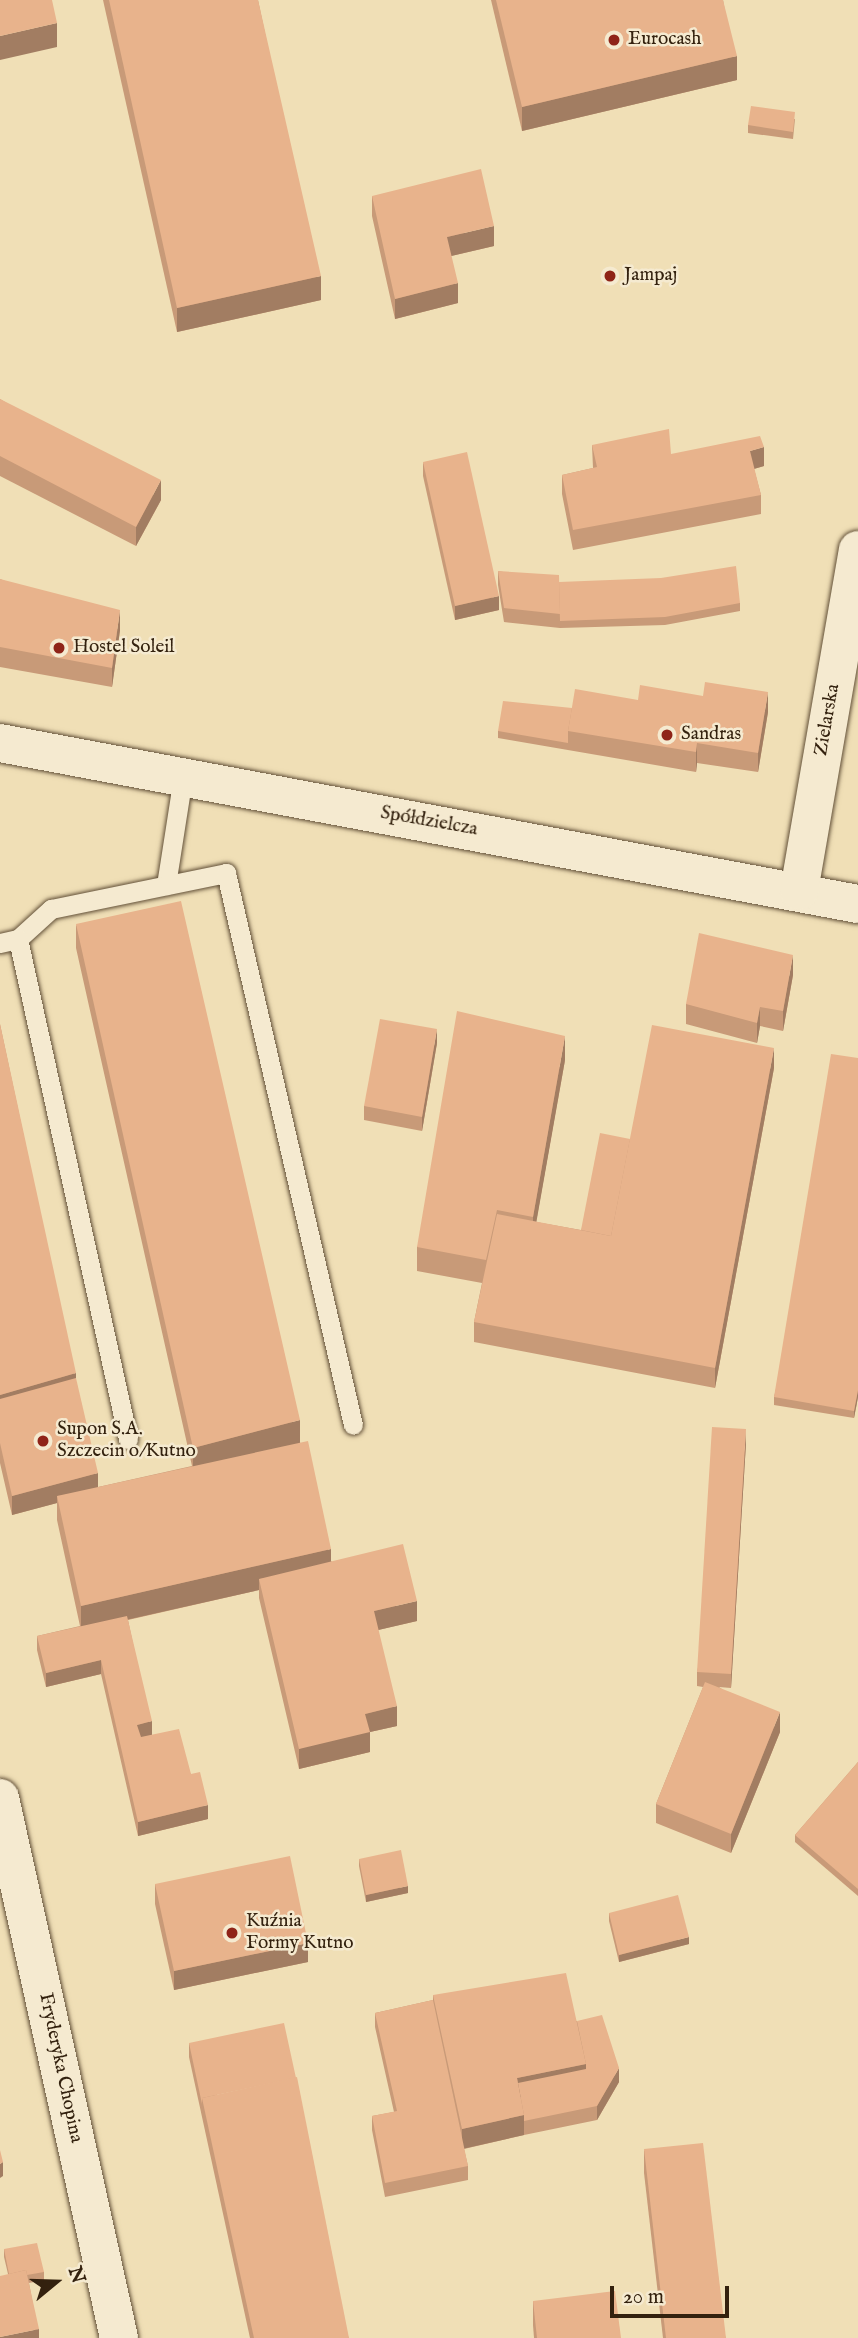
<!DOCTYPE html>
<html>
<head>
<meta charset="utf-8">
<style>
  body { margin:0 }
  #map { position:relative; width:858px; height:2338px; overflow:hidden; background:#f0dfb6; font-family:"IM FELL English",serif }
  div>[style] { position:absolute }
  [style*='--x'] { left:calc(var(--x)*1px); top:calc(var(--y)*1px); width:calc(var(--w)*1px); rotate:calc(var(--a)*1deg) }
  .roads { filter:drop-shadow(0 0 2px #625038) drop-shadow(0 0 2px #625038) }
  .lane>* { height:19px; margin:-9.5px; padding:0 9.5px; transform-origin:9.5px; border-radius:9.5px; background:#f5ead0 }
  .street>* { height:38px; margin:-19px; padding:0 19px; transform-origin:19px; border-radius:19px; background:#f5ead0 }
  .wall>* { inset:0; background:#c89a78 }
  .shaded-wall>* { inset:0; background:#a27d62 }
  .building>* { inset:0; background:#e8b38c }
  .dots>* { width:19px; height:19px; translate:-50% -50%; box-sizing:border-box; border:4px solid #f5ead0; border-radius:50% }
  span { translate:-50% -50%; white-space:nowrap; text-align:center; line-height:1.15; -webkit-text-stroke:5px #f5ead0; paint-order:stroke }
  .poi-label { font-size:19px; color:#33210e }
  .left { translate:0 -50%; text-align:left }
  .street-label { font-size:19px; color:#33210e }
  .north { position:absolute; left:21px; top:2247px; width:70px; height:70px; -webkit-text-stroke:5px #f5ead0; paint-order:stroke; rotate:71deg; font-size:19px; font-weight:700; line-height:28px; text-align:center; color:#33210e }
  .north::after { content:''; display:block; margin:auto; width:24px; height:32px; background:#33210e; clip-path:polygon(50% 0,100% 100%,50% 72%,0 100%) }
  .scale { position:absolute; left:610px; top:2286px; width:119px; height:32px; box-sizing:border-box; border:4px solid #33210e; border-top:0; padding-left:9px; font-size:21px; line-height:24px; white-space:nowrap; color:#33210e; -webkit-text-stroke:5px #f5ead0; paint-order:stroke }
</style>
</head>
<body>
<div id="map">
  <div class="roads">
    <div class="lane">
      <div style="--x:166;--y:885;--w:109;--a:-81.1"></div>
      <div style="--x:18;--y:939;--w:45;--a:-42.3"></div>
      <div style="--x:51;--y:909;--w:179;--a:-11.6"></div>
      <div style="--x:226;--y:873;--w:566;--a:77.04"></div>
      <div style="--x:0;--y:943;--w:18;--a:-13"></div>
      <div style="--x:18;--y:939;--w:512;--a:77.59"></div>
    </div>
    <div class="street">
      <div style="--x:0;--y:743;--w:873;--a:10.63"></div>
      <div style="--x:799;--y:891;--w:346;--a:-80.2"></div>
      <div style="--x:0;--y:1798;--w:553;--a:77.57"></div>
    </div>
  </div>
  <div class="wall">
    <div style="clip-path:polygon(103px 0,258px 0,321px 300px,177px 332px)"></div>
    <div style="clip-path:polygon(491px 0,723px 0,737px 80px,522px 131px)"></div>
    <div style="clip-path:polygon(795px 119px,793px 139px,748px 133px,748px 125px)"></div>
    <div style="clip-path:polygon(372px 196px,494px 246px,451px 256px,458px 303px,395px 319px,372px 216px)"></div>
    <div style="clip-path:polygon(0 399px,161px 500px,136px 546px,0 476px)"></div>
    <div style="clip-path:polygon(592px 445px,764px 466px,754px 469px,761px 495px,761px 514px,573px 550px,562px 494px,562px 475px,593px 468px)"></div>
    <div style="clip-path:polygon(423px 462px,499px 610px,455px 620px,423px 476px)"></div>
    <div style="clip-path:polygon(498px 571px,559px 582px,740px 603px,740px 611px,665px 625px,560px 628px,504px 622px,498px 585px)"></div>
    <div style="clip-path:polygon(0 579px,120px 630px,112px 687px,0 667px)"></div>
    <div style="clip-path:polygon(638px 700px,768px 712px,758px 772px,697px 763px,696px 772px,498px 738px,498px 731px,572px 708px)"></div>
    <div style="clip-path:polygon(76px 924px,300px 1442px,331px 1561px,417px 1621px,378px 1630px,397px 1726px,370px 1732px,370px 1752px,299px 1769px,259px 1598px,259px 1590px,128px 1620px,152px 1735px,191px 1774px,208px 1819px,138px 1836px,101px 1674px,46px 1687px,37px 1650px,37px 1636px,80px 1626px,57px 1520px,57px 1503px,12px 1515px,0 1463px,0 1024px,98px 1487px,192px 1466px,76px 948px)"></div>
    <div style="clip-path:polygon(793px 975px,783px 1031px,760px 1026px,757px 1043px,686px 1024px,686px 1004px)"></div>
    <div style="clip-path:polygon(437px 1043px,422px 1131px,364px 1120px,364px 1106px)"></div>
    <div style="clip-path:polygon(858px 1058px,858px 1397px,854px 1418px,774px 1405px,774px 1397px)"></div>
    <div style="clip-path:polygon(565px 1060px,536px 1222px,581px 1230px,630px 1139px,774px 1068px,715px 1388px,474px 1342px,474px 1322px,482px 1283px,417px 1271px,417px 1247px)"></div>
    <div style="clip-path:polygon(746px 1443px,731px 1688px,719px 1687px,780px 1732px,731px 1853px,656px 1823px,656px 1804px,703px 1687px,697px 1686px,697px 1672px)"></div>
    <div style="clip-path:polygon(858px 1762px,858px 1896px,795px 1842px,795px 1835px)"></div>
    <div style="clip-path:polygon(359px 1859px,408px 1893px,366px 1902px,359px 1866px)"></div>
    <div style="clip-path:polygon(155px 1884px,308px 1962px,174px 1990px,155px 1904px)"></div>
    <div style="clip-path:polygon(609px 1913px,689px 1944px,619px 1962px,609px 1921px)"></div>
    <div style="clip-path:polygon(433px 1995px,577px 2021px,619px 2082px,597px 2120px,524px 2135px,464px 2149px,468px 2166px,468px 2180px,385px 2197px,372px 2130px,372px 2116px,394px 2112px,375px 2027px,375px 2013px,433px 2000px)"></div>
    <div style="clip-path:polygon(189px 2043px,349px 2338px,250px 2338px,189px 2057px)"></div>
    <div style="clip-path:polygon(644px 2149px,726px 2338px,663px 2338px,644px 2173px)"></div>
    <div style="clip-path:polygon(4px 2249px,44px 2272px,44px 2280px,29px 2283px,39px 2338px,8px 2274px,4px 2257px)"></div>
    <div style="clip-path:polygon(533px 2301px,621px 2338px,534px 2338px,533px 2325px)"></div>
  </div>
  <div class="shaded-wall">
    <div style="clip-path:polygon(57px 23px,57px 47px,0 60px,0 36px)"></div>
    <div style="clip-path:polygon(737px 56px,737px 80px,522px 131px,522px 107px)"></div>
    <div style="clip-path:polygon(494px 226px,494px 246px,447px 257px,447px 237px)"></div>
    <div style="clip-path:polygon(321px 276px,321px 300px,177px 332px,177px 308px)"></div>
    <div style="clip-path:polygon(458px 283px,458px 303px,395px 319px,395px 299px)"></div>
    <div style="clip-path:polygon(764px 447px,764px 466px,750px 470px,750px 451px)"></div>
    <div style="clip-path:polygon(161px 480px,161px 500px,136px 546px,136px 527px)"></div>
    <div style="clip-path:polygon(499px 596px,499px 610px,455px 620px,455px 606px)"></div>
    <div style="clip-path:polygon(120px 610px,120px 630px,112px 687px,112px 668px)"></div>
    <div style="clip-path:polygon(768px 692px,768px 712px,758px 772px,758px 753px)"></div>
    <div style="clip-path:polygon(697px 743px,697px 763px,696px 772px,696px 752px)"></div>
    <div style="clip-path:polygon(793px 955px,793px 975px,783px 1031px,783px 1011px)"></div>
    <div style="clip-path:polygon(760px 1007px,760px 1026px,757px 1043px,757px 1023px)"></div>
    <div style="clip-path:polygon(437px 1029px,437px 1043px,422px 1131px,422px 1117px)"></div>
    <div style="clip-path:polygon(565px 1036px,565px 1060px,533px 1241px,533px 1217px)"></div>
    <div style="clip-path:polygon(774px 1048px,774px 1068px,715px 1388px,715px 1368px)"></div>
    <div style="clip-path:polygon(76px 1373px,76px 1397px,0 1419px,0 1395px)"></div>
    <div style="clip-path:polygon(858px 1390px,858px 1397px,854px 1418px,854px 1411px)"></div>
    <div style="clip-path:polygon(300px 1420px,300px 1444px,193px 1472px,193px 1448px)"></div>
    <div style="clip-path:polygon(746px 1429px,746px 1443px,731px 1688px,731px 1674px)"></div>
    <div style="clip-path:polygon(98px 1473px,98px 1493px,57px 1496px,57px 1503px,12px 1515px,12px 1496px)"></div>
    <div style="clip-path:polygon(331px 1549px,331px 1573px,259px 1579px,259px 1590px,81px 1630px,81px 1606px)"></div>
    <div style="clip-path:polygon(417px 1601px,417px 1621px,374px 1631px,374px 1611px)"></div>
    <div style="clip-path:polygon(101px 1660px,101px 1674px,46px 1687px,46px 1673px)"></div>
    <div style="clip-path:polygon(397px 1706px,397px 1726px,370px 1732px,370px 1752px,299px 1769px,299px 1749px,365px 1714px)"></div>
    <div style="clip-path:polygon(780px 1712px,780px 1732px,731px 1853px,731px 1834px)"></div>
    <div style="clip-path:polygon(152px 1721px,152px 1735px,137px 1739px,137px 1725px)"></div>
    <div style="clip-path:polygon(208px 1805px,208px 1819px,138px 1836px,138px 1822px)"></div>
    <div style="clip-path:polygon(408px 1886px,408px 1893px,366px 1902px,366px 1895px)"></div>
    <div style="clip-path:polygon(689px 1937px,689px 1944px,619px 1962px,619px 1955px)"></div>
    <div style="clip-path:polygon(308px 1943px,308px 1962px,174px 1990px,174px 1971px)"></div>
    <div style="clip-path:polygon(586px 2064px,586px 2083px,520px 2097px,517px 2078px)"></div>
    <div style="clip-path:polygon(619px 2068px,619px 2082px,597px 2120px,597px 2106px)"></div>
    <div style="clip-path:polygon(524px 2115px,524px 2135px,462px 2149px,462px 2129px)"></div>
    <div style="clip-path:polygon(3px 2162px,3px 2176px,0 2178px,0 2164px)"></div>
    <div style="clip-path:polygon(39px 2329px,39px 2338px,0 2338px,0 2337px)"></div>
  </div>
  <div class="building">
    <div style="clip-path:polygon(0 0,52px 0,57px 23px,0 36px)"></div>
    <div style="clip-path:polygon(109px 0,258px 0,321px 276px,177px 308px)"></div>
    <div style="clip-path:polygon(496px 0,723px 0,737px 56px,522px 107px)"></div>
    <div style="clip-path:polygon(751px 106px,795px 112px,793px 132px,748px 125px)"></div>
    <div style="clip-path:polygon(481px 169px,494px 226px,447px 237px,458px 283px,395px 299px,372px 196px)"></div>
    <div style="clip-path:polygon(0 399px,161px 480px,136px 527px,0 456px)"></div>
    <div style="clip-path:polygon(669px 429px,671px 454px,760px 436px,764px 447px,750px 451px,761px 495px,573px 530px,562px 475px,597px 467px,592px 445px)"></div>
    <div style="clip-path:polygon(467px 452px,499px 596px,455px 606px,423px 462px)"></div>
    <div style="clip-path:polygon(736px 566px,740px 603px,665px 617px,560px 621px,559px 582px,661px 578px)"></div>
    <div style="clip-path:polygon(498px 571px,559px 575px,560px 614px,504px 608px)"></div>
    <div style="clip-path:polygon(0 579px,120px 610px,112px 668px,0 647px)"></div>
    <div style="clip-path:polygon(705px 682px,768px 692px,758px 753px,697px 743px,696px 752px,568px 731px,575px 689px,638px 700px,640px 685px,703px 696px)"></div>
    <div style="clip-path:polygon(503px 701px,572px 708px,568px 731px,568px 743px,498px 731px)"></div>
    <div style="clip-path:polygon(181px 901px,300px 1420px,193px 1448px,76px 924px)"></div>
    <div style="clip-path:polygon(699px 933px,793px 955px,783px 1011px,760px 1007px,757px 1023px,686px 1004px)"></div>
    <div style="clip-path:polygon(457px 1011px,565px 1036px,533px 1217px,497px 1210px,486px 1260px,417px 1247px)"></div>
    <div style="clip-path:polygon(380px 1019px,437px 1029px,422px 1117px,364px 1106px)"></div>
    <div style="clip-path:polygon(0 1024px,76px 1373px,0 1395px)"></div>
    <div style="clip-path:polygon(652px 1025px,774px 1048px,715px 1368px,474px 1322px,497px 1214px,611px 1236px)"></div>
    <div style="clip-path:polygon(831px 1054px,858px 1058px,858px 1390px,854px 1411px,774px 1397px)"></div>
    <div style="clip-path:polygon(600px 1133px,630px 1139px,611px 1236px,581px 1230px)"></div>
    <div style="clip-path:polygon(76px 1378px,98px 1473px,12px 1496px,0 1443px,0 1399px)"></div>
    <div style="clip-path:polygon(712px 1427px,746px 1429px,731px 1674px,697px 1672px)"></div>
    <div style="clip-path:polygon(308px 1441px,331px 1549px,81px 1606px,57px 1496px)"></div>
    <div style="clip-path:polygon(403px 1544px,417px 1601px,374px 1611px,397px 1706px,365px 1714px,370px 1732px,299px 1749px,259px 1579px)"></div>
    <div style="clip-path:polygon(127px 1616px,152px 1721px,137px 1725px,141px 1737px,179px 1729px,191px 1774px,200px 1772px,208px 1805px,138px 1822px,101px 1660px,46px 1673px,37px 1636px)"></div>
    <div style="clip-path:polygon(705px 1682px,780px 1712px,731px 1834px,656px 1804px)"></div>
    <div style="clip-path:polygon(858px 1762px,858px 1889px,795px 1835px)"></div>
    <div style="clip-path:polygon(401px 1850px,408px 1886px,366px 1895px,359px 1859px)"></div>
    <div style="clip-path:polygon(290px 1856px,308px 1943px,174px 1971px,155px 1884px)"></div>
    <div style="clip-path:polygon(678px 1895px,689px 1937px,619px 1955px,609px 1913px)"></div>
    <div style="clip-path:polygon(566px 1973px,586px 2064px,517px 2078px,524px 2115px,462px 2129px,433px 1995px)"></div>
    <div style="clip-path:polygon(433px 2000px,468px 2166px,385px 2183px,372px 2116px,397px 2111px,375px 2013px)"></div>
    <div style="clip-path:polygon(602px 2015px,619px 2068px,597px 2106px,524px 2121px,524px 2115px,518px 2083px,586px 2069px,586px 2064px,577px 2021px)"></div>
    <div style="clip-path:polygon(284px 2023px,296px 2078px,202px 2098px,202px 2104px,189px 2043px)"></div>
    <div style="clip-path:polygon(297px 2077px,349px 2338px,254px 2338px,202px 2098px)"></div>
    <div style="clip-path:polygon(703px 2143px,726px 2338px,666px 2338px,644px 2149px)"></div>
    <div style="clip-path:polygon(0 2150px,3px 2162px,0 2164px)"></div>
    <div style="clip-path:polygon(37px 2243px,44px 2272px,27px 2275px,26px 2270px,9px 2274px,4px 2249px)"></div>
    <div style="clip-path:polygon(26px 2270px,39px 2329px,0 2337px,0 2276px)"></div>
    <div style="clip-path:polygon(615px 2291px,621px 2338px,537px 2338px,533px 2301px)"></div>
  </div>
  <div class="dots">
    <div style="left:614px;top:40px;background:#8f2418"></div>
    <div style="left:610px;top:276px;background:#8f2418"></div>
    <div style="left:59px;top:648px;background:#8f2418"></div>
    <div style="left:667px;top:735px;background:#8f2418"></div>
    <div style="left:43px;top:1441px;background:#8f2418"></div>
    <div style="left:232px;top:1933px;background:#8f2418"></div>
  </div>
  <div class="poi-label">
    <span class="left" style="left:628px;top:40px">Eurocash</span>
    <span class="left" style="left:624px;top:276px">Jampaj</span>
    <span class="left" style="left:73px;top:648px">Hostel Soleil</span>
    <span class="left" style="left:681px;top:735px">Sandras</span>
    <span class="left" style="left:57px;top:1441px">Supon S.A.<br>Szczecin o/Kutno</span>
    <span class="left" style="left:246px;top:1933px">Kuźnia<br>Formy Kutno</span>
  </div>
  <div class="street-label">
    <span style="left:828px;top:720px;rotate:-80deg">Zielarska</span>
    <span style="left:429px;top:822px;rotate:10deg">Spółdzielcza</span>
    <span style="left:60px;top:2068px;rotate:78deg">Fryderyka Chopina</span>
  </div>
  <div class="north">N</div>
  <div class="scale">20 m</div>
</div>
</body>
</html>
